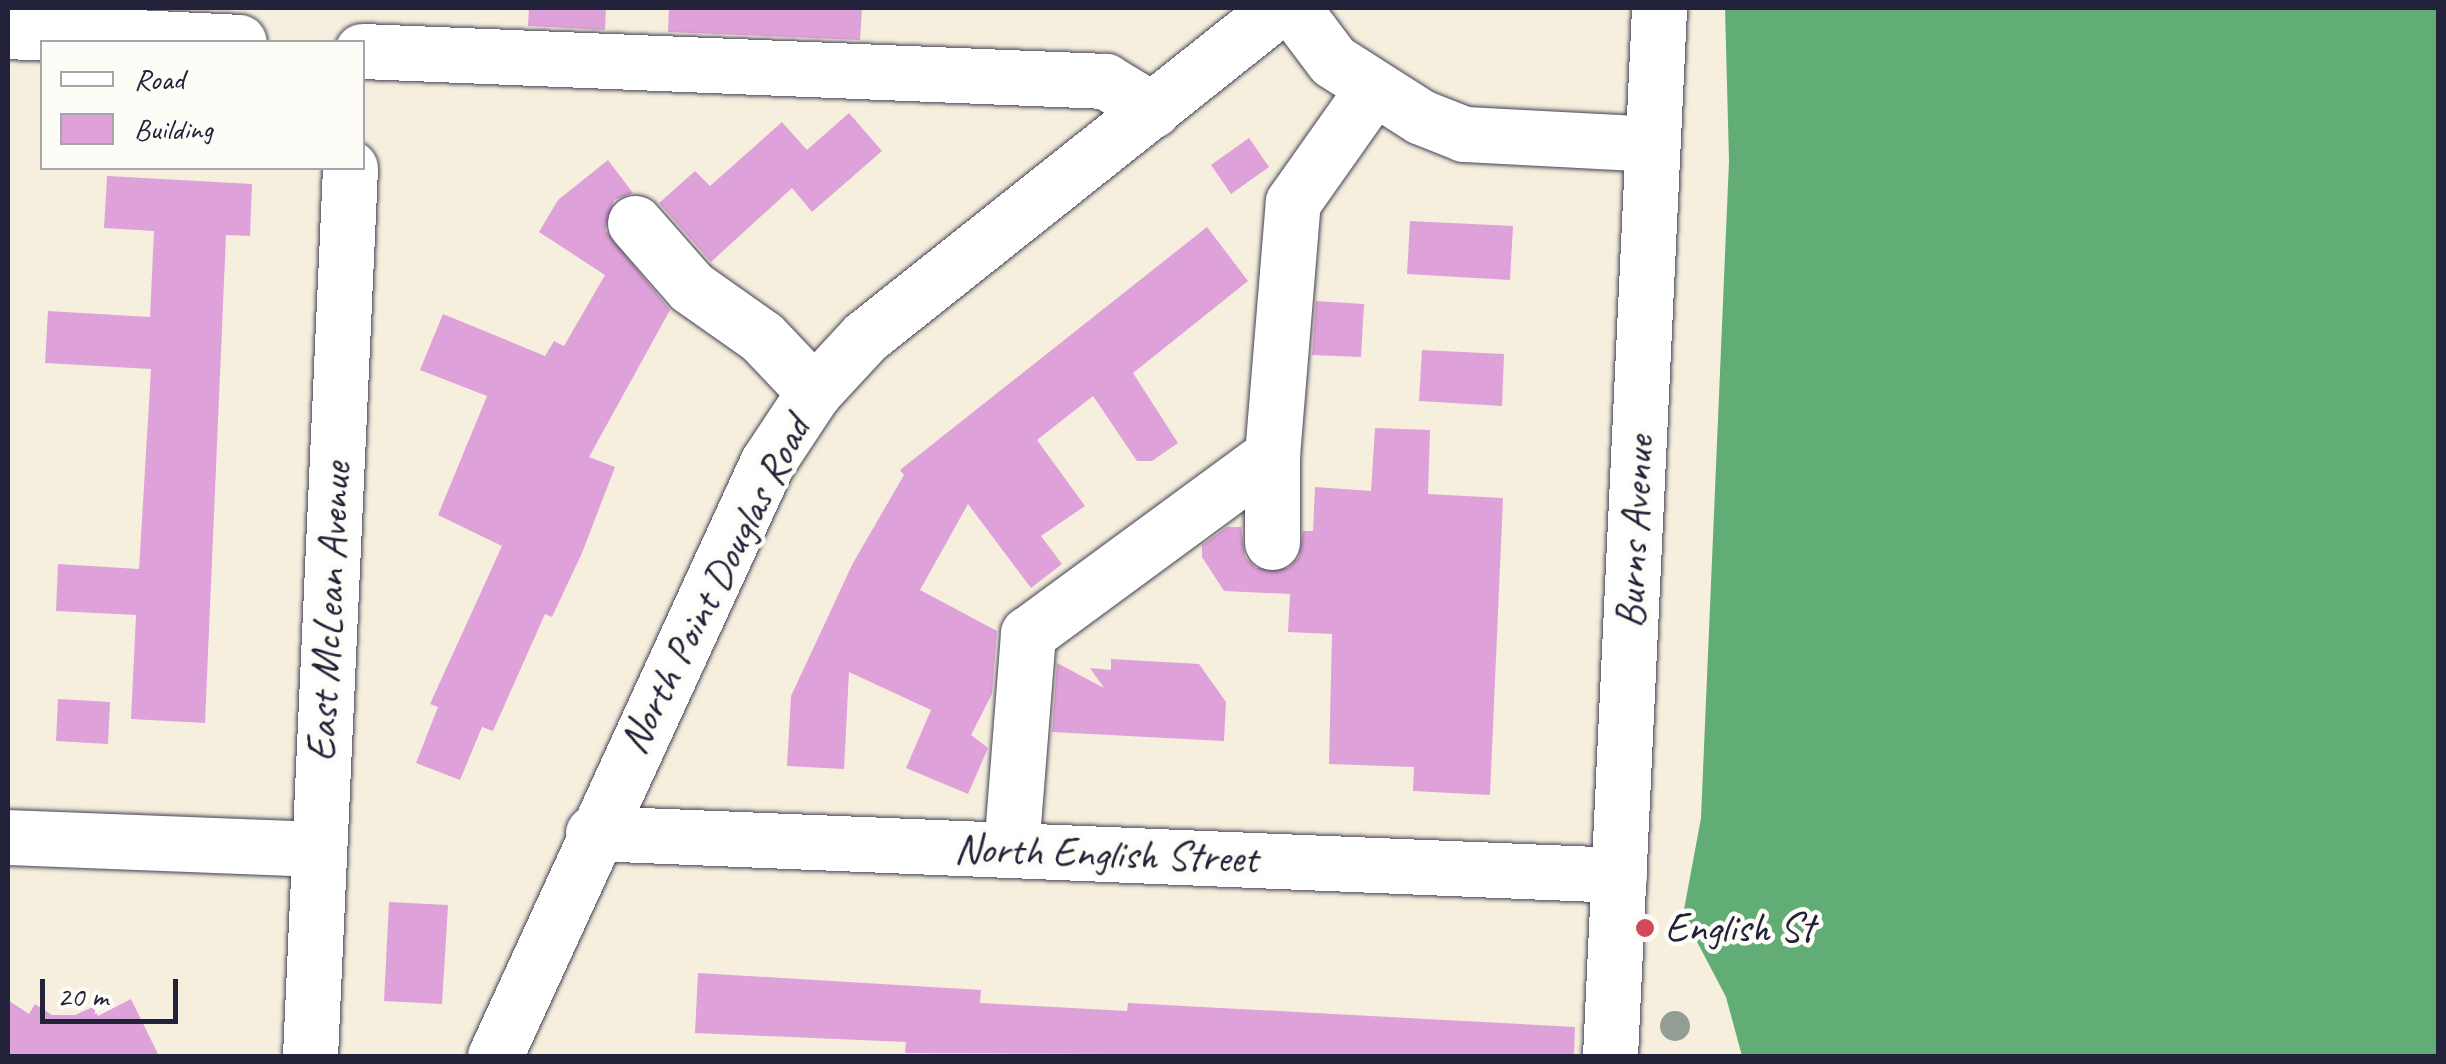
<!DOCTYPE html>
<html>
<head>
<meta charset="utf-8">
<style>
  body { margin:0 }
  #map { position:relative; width:2446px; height:1064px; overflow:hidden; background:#f6efde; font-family:Caveat,sans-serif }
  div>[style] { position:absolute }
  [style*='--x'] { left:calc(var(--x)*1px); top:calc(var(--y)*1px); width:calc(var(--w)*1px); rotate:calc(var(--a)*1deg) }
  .forest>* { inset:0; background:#62ad76 }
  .building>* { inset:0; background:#dfa1d9 }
  .roads { filter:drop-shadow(0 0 2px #424153) drop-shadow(0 0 2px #424153) }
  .minor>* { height:55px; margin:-27.5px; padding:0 27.5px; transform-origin:27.5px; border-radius:27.5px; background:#fff }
  .trees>* { width:30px; height:30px; margin:-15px; border-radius:50%; background:#929e94 }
  .dots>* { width:28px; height:28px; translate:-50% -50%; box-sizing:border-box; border:5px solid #fdfcf7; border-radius:50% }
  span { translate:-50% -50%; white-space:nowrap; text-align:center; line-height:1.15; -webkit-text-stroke:9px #fdfcf7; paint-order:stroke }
  .street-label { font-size:42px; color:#22223b }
  .poi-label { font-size:42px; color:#22223b }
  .left { translate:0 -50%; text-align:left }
  .frame { position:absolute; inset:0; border:10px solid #22223b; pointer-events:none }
  .legend { position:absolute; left:40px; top:40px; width:325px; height:130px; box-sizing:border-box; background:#fdfcf7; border:2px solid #a5a5ac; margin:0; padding:12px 18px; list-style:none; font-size:30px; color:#22223b }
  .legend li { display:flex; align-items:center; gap:20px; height:50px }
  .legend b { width:50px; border:2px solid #a5a5ac }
  .scale { position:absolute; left:40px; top:979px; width:138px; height:45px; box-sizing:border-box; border:5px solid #22223b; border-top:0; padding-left:12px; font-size:30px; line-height:35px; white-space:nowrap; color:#22223b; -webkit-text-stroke:8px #fdfcf7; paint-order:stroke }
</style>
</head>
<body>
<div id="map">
  <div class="forest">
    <div style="clip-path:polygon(1725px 8px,2438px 8px,2438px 1056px,1742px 1056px,1726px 997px,1683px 915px,1701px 818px,1729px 161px)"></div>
  </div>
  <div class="building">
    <div style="clip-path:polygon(529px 8px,606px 8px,605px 30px,528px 26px)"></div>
    <div style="clip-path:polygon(669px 8px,862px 8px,860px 40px,668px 32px)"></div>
    <div style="clip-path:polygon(849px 113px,882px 151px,812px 212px,792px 188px,711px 262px,659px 203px,695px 171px,710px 186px,782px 122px,807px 150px)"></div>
    <div style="clip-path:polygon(1249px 138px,1269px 167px,1231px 194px,1211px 165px)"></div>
    <div style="clip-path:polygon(608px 160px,633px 193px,614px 200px,605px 230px,670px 310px,589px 457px,615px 467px,582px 553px,552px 617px,545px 614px,493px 731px,482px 727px,460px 780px,416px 763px,438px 707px,430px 704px,502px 546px,438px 515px,487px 396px,420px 370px,443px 314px,545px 356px,554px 341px,564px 346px,605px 275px,539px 232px,558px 200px)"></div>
    <div style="clip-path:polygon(107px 176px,252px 184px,250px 236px,226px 235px,205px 723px,131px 719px,136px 615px,56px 611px,58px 564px,139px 569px,151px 369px,45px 363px,48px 311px,150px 317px,154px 231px,104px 228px)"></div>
    <div style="clip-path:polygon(1410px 221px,1513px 226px,1510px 280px,1407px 274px)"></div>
    <div style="clip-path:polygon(1207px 227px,1248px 281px,1133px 373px,1178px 443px,1152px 461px,1137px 461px,1093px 396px,1037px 440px,1085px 506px,1041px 536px,1062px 564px,1031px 588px,968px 504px,920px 590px,997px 631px,992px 694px,971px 735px,988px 748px,968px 794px,906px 768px,931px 710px,849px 672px,844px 769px,787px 766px,791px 696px,853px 563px,904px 475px,900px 470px)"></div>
    <div style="clip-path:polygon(1316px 301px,1364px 304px,1361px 357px,1312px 355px)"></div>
    <div style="clip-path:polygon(1422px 350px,1504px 354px,1502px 406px,1419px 401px)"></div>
    <div style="clip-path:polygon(1375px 428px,1430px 430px,1428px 494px,1503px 498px,1490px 795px,1413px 791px,1414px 767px,1329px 764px,1332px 634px,1288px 632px,1290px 594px,1224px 591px,1202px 557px,1202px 545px,1227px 527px,1241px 527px,1245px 557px,1256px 568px,1288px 568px,1299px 557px,1303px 531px,1313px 531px,1315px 487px,1371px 491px)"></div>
    <div style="clip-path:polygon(1111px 659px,1199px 664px,1226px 702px,1224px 741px,1052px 732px,1057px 663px,1104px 688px,1090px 668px,1111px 670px)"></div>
    <div style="clip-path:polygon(58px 699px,110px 702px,108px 744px,56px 741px)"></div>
    <div style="clip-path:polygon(389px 902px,448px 905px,442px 1004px,384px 1001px)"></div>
    <div style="clip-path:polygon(698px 973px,981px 990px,980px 1003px,1127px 1011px,1128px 1003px,1575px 1027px,1574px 1056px,905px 1053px,906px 1042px,695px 1033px)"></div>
    <div style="clip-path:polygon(131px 999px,159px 1056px,8px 1056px,8px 1000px,29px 1014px,35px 1004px,52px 1015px,75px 1015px,93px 1007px,98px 1016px)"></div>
  </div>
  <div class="roads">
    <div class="minor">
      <div style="--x:1293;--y:8;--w:66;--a:53"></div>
      <div style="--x:1333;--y:61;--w:104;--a:32.5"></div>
      <div style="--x:1421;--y:117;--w:46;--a:21.6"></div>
      <div style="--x:1464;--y:134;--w:188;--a:3"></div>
      <div style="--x:8;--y:31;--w:231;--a:2.7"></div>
      <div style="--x:362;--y:51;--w:744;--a:2.31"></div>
      <div style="--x:1105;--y:81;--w:56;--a:31.1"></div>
      <div style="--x:635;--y:223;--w:85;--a:48.8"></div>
      <div style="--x:691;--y:287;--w:87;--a:35.2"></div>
      <div style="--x:762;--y:337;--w:76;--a:46.6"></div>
      <div style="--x:1272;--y:542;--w:87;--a:-90"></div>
      <div style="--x:1272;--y:455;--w:254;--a:-85.3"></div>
      <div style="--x:1293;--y:202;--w:137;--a:-54.8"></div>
      <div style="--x:593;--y:833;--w:1027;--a:2.34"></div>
      <div style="--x:8;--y:837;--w:309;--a:2.2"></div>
      <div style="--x:1011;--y:850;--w:217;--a:-85.5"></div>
      <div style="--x:1028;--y:634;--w:303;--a:-36.3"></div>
      <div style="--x:310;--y:1056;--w:889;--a:-87.42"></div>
      <div style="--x:495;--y:1056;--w:652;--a:-65.36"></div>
      <div style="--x:767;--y:463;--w:85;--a:-56.5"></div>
      <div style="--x:814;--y:392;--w:75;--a:-47.2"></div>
      <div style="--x:865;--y:337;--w:529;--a:-38.47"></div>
      <div style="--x:1610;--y:1056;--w:1049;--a:-87.32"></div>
    </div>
  </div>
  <div class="trees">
    <div style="left:1675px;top:1026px"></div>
  </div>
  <div class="dots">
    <div style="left:1645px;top:928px;background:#d1495b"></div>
  </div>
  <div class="street-label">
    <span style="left:1635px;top:532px;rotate:-87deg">Burns Avenue</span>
    <span style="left:715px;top:585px;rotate:-63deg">North Point Douglas Road</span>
    <span style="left:329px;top:612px;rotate:-87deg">East McLean Avenue</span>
    <span style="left:1106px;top:854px;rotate:2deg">North English Street</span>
  </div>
  <div class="poi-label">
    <span class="left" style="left:1665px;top:928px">English St</span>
  </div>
  <div class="frame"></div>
  <ul class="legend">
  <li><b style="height:12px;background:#fff"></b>Road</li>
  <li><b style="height:28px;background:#dfa1d9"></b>Building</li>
  </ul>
  <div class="scale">20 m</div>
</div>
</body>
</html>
